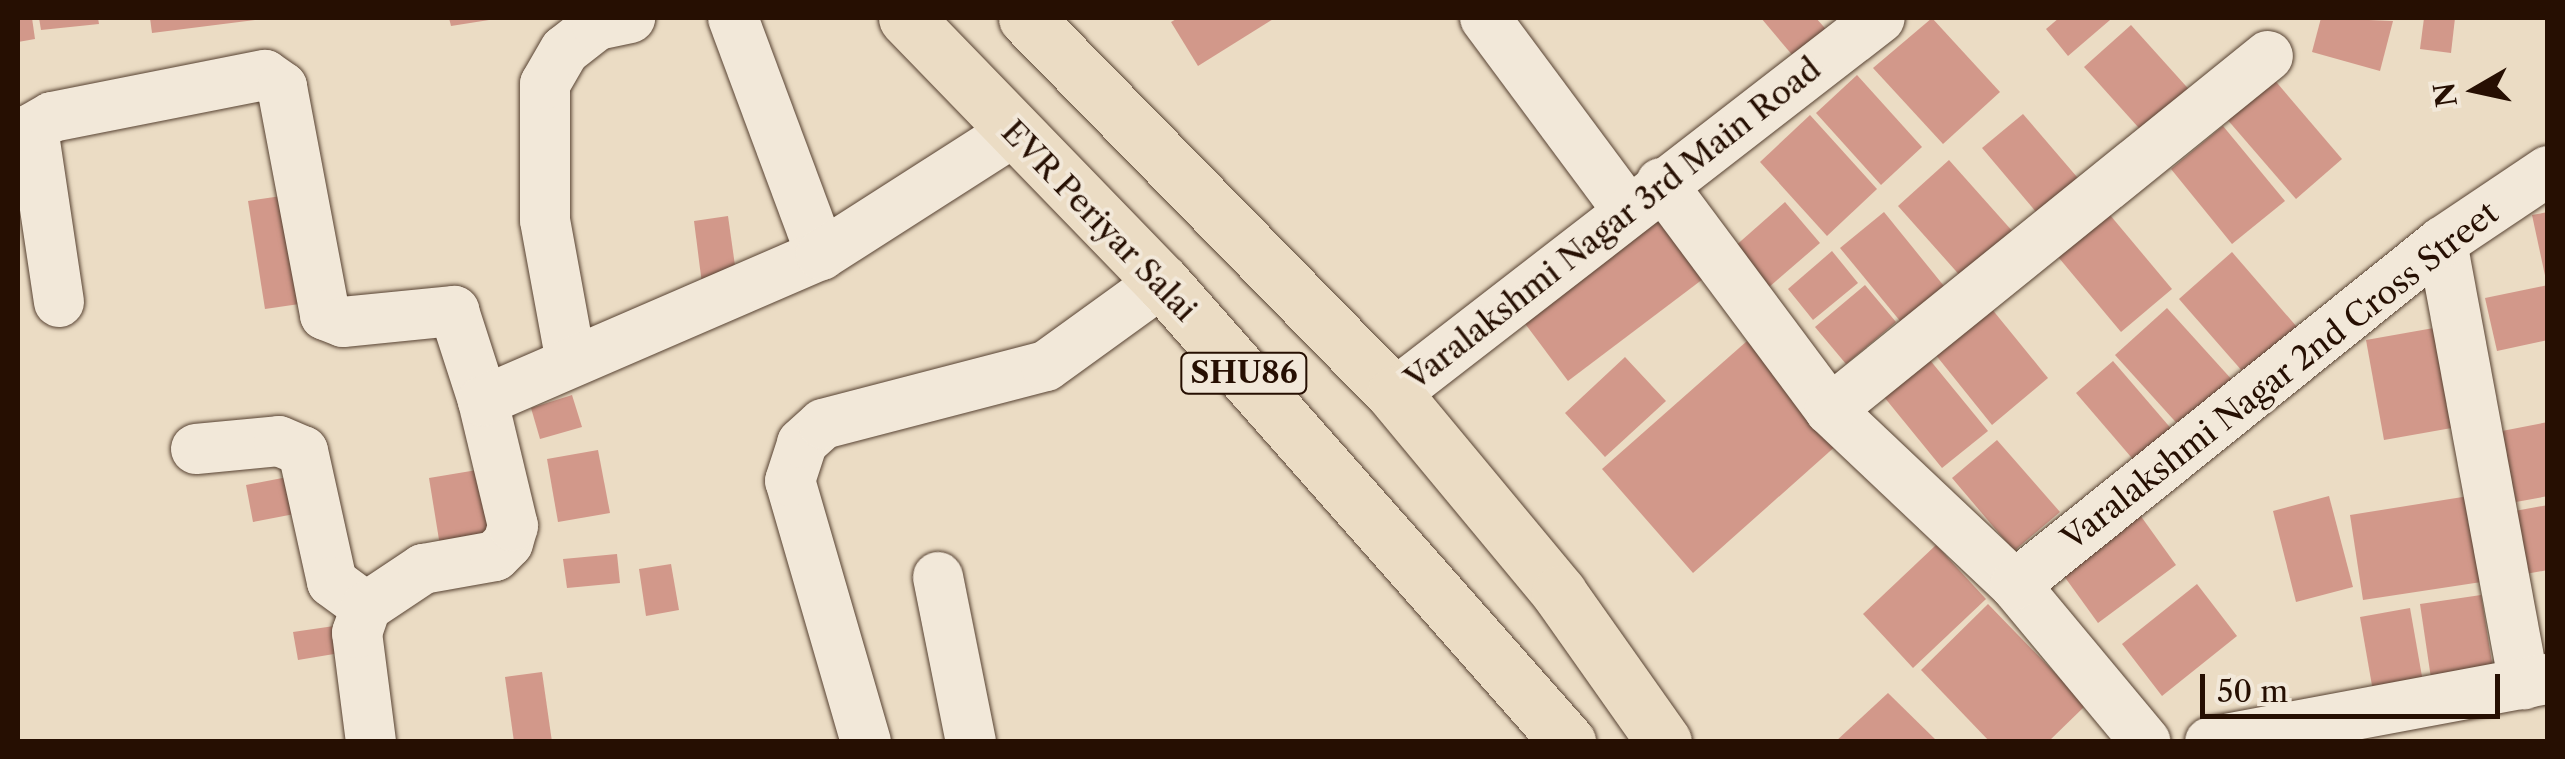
<!DOCTYPE html>
<html>
<head>
<meta charset="utf-8">
<style>
  body { margin:0 }
  #map { position:relative; width:2565px; height:759px; overflow:hidden; background:#ebdcc4; font-family:"Libre Caslon Text",serif }
  div>[style] { position:absolute }
  [style*='--x'] { left:calc(var(--x)*1px); top:calc(var(--y)*1px); width:calc(var(--w)*1px); rotate:calc(var(--a)*1deg) }
  .building>* { inset:0; background:#d2988a }
  .roads { filter:drop-shadow(0 0 2px #574232) drop-shadow(0 0 2px #574232) }
  .minor>* { height:50px; margin:-25px; padding:0 25px; transform-origin:25px; border-radius:25px; background:#f2e8d9 }
  .major>* { height:55px; margin:-27.5px; padding:0 27.5px; transform-origin:27.5px; border-radius:27.5px; background:#ebdcc4 }
  span { translate:-50% -50%; white-space:nowrap; text-align:center; line-height:1.15; -webkit-text-stroke:8px #f2e8d9; paint-order:stroke }
  .shield-label span { padding:2px 8px; background:#f2e8d9; border:2px solid; border-radius:8px; -webkit-text-stroke-width:0 }
  .shield-label { font-size:30px; color:#260f02; font-weight:700 }
  .street-label { font-size:32px; color:#260f02 }
  .frame { position:absolute; inset:0; border:20px solid #260f02; pointer-events:none }
  .north { position:absolute; left:2425px; top:40px; width:100px; height:100px; -webkit-text-stroke:8px #f2e8d9; paint-order:stroke; rotate:261deg; font-size:28px; font-weight:700; line-height:40px; text-align:center; color:#260f02 }
  .north::after { content:''; display:block; margin:auto; width:35px; height:45px; background:#260f02; clip-path:polygon(50% 0,100% 100%,50% 72%,0 100%) }
  .scale { position:absolute; left:2200px; top:674px; width:300px; height:45px; box-sizing:border-box; border:5px solid #260f02; border-top:0; padding-left:12px; font-size:30px; line-height:35px; white-space:nowrap; color:#260f02; -webkit-text-stroke:8px #f2e8d9; paint-order:stroke }
</style>
</head>
<body>
<div id="map">
  <div class="building">
    <div style="clip-path:polygon(18px 18px,32px 18px,35px 39px,18px 42px)"></div>
    <div style="clip-path:polygon(39px 18px,98px 18px,99px 24px,41px 30px)"></div>
    <div style="clip-path:polygon(150px 18px,255px 18px,255px 20px,152px 33px)"></div>
    <div style="clip-path:polygon(449px 18px,489px 18px,489px 20px,451px 26px)"></div>
    <div style="clip-path:polygon(1178px 18px,1275px 18px,1198px 66px,1171px 22px)"></div>
    <div style="clip-path:polygon(1761px 18px,1816px 18px,1831px 35px,1799px 63px)"></div>
    <div style="clip-path:polygon(1932px 18px,2000px 92px,1943px 144px,1873px 68px)"></div>
    <div style="clip-path:polygon(2059px 18px,2108px 18px,2110px 20px,2068px 56px,2046px 29px)"></div>
    <div style="clip-path:polygon(2321px 18px,2393px 21px,2380px 71px,2312px 52px)"></div>
    <div style="clip-path:polygon(2424px 18px,2455px 18px,2451px 53px,2420px 49px)"></div>
    <div style="clip-path:polygon(2131px 25px,2194px 95px,2147px 137px,2084px 67px)"></div>
    <div style="clip-path:polygon(1857px 75px,1922px 147px,1881px 185px,1816px 113px)"></div>
    <div style="clip-path:polygon(2272px 77px,2342px 159px,2296px 199px,2226px 118px)"></div>
    <div style="clip-path:polygon(2023px 114px,2083px 184px,2042px 219px,1982px 148px)"></div>
    <div style="clip-path:polygon(1810px 115px,1877px 189px,1827px 236px,1760px 162px)"></div>
    <div style="clip-path:polygon(2223px 126px,2285px 201px,2232px 244px,2171px 169px)"></div>
    <div style="clip-path:polygon(1949px 160px,2014px 233px,1963px 279px,1898px 206px)"></div>
    <div style="clip-path:polygon(295px 194px,313px 302px,265px 309px,248px 201px)"></div>
    <div style="clip-path:polygon(1785px 202px,1820px 243px,1768px 288px,1733px 248px)"></div>
    <div style="clip-path:polygon(2105px 209px,2172px 289px,2121px 332px,2054px 252px)"></div>
    <div style="clip-path:polygon(1884px 212px,1948px 291px,1905px 327px,1840px 248px)"></div>
    <div style="clip-path:polygon(2548px 212px,2548px 279px,2546px 280px,2532px 215px)"></div>
    <div style="clip-path:polygon(728px 216px,737px 280px,702px 284px,694px 221px)"></div>
    <div style="clip-path:polygon(1658px 219px,1703px 279px,1568px 381px,1523px 321px)"></div>
    <div style="clip-path:polygon(1832px 251px,1858px 283px,1813px 320px,1788px 289px)"></div>
    <div style="clip-path:polygon(2232px 252px,2303px 334px,2250px 380px,2179px 299px)"></div>
    <div style="clip-path:polygon(1865px 285px,1896px 322px,1846px 364px,1815px 327px)"></div>
    <div style="clip-path:polygon(2548px 285px,2548px 340px,2497px 351px,2485px 298px)"></div>
    <div style="clip-path:polygon(1987px 303px,2048px 378px,1992px 425px,1931px 349px)"></div>
    <div style="clip-path:polygon(2167px 308px,2234px 382px,2182px 429px,2115px 355px)"></div>
    <div style="clip-path:polygon(2445px 326px,2463px 426px,2384px 440px,2366px 340px)"></div>
    <div style="clip-path:polygon(1747px 341px,1838px 444px,1693px 573px,1602px 469px)"></div>
    <div style="clip-path:polygon(1925px 354px,1988px 431px,1942px 468px,1880px 392px)"></div>
    <div style="clip-path:polygon(1625px 357px,1666px 401px,1605px 457px,1565px 413px)"></div>
    <div style="clip-path:polygon(2113px 361px,2174px 432px,2137px 464px,2076px 393px)"></div>
    <div style="clip-path:polygon(572px 395px,582px 427px,540px 439px,531px 408px)"></div>
    <div style="clip-path:polygon(2548px 422px,2548px 496px,2516px 502px,2502px 431px)"></div>
    <div style="clip-path:polygon(1997px 440px,2060px 512px,2014px 551px,1952px 478px)"></div>
    <div style="clip-path:polygon(598px 450px,610px 513px,558px 522px,547px 459px)"></div>
    <div style="clip-path:polygon(483px 469px,495px 544px,441px 552px,429px 478px)"></div>
    <div style="clip-path:polygon(303px 474px,310px 511px,253px 522px,246px 485px)"></div>
    <div style="clip-path:polygon(2475px 495px,2488px 581px,2363px 600px,2350px 515px)"></div>
    <div style="clip-path:polygon(2329px 496px,2353px 587px,2296px 602px,2273px 511px)"></div>
    <div style="clip-path:polygon(2548px 505px,2548px 570px,2520px 575px,2509px 512px)"></div>
    <div style="clip-path:polygon(2135px 508px,2176px 565px,2098px 623px,2056px 565px)"></div>
    <div style="clip-path:polygon(1936px 545px,1986px 599px,1913px 668px,1863px 614px)"></div>
    <div style="clip-path:polygon(617px 554px,620px 583px,567px 588px,563px 559px)"></div>
    <div style="clip-path:polygon(671px 564px,679px 610px,646px 616px,639px 569px)"></div>
    <div style="clip-path:polygon(2197px 584px,2237px 636px,2162px 696px,2122px 644px)"></div>
    <div style="clip-path:polygon(2481px 595px,2494px 675px,2432px 685px,2420px 604px)"></div>
    <div style="clip-path:polygon(1988px 604px,2086px 705px,2048px 742px,1990px 742px,1921px 670px)"></div>
    <div style="clip-path:polygon(2410px 608px,2424px 688px,2374px 697px,2360px 617px)"></div>
    <div style="clip-path:polygon(341px 625px,346px 652px,298px 660px,293px 632px)"></div>
    <div style="clip-path:polygon(542px 672px,552px 742px,514px 742px,505px 677px)"></div>
    <div style="clip-path:polygon(1888px 693px,1938px 742px,1835px 742px)"></div>
  </div>
  <div class="roads">
    <div class="minor">
      <div style="--x:733;--y:18;--w:253;--a:69.6"></div>
      <div style="--x:1485;--y:18;--w:238;--a:53.4"></div>
      <div style="--x:1661;--y:183;--w:283;--a:53.3"></div>
      <div style="--x:1830;--y:410;--w:255;--a:43.4"></div>
      <div style="--x:2015;--y:585;--w:204;--a:50.2"></div>
      <div style="--x:2442;--y:242;--w:450;--a:79.5"></div>
      <div style="--x:59;--y:302;--w:176;--a:-98.5"></div>
      <div style="--x:33;--y:128;--w:22;--a:-30"></div>
      <div style="--x:52;--y:117;--w:217;--a:-11.2"></div>
      <div style="--x:265;--y:75;--w:21;--a:35"></div>
      <div style="--x:282;--y:87;--w:232;--a:79.3"></div>
      <div style="--x:325;--y:315;--w:19;--a:21"></div>
      <div style="--x:343;--y:322;--w:112;--a:-5.7"></div>
      <div style="--x:454;--y:311;--w:95;--a:72.1"></div>
      <div style="--x:571;--y:362;--w:144;--a:-100.4"></div>
      <div style="--x:545;--y:220;--w:136;--a:-90"></div>
      <div style="--x:545;--y:84;--w:39;--a:-60"></div>
      <div style="--x:565;--y:50;--w:41;--a:-38"></div>
      <div style="--x:597;--y:25;--w:34;--a:-12"></div>
      <div style="--x:1394;--y:394;--w:614;--a:-37.73"></div>
      <div style="--x:1830;--y:410;--w:563;--a:-38.95"></div>
      <div style="--x:196;--y:449;--w:83;--a:-5.5"></div>
      <div style="--x:279;--y:441;--w:26;--a:23"></div>
      <div style="--x:303;--y:451;--w:134;--a:77.5"></div>
      <div style="--x:332;--y:582;--w:42;--a:36.3"></div>
      <div style="--x:938;--y:577;--w:168;--a:78.7"></div>
      <div style="--x:2015;--y:585;--w:548;--a:-38.77"></div>
      <div style="--x:2442;--y:242;--w:128;--a:-33.8"></div>
      <div style="--x:371;--y:742;--w:110;--a:-97.3"></div>
      <div style="--x:357;--y:633;--w:28;--a:-71"></div>
      <div style="--x:366;--y:607;--w:69;--a:-33.7"></div>
      <div style="--x:423;--y:569;--w:73;--a:-10.2"></div>
      <div style="--x:495;--y:556;--w:18;--a:-45"></div>
      <div style="--x:508;--y:543;--w:18;--a:-74"></div>
      <div style="--x:513;--y:526;--w:129;--a:-103.5"></div>
      <div style="--x:483;--y:401;--w:368;--a:-23.4"></div>
      <div style="--x:821;--y:255;--w:227;--a:-32.6"></div>
      <div style="--x:866;--y:742;--w:272;--a:-106.2"></div>
      <div style="--x:790;--y:481;--w:40;--a:-72"></div>
      <div style="--x:802;--y:443;--w:28;--a:-42"></div>
      <div style="--x:823;--y:424;--w:230;--a:-14.6"></div>
      <div style="--x:1046;--y:366;--w:143;--a:-35.9"></div>
      <div style="--x:2210;--y:742;--w:344;--a:-10.6"></div>
    </div>
    <div class="major">
      <div style="--x:906;--y:18;--w:368;--a:45.9"></div>
      <div style="--x:1162;--y:282;--w:614;--a:48.57"></div>
      <div style="--x:1026;--y:18;--w:526;--a:45.62"></div>
      <div style="--x:1394;--y:394;--w:259;--a:50.3"></div>
      <div style="--x:1559;--y:593;--w:182;--a:54.8"></div>
    </div>
  </div>
  <div class="shield-label">
    <span style="left:1244px;top:373px">SHU86</span>
  </div>
  <div class="street-label">
    <span style="left:1099px;top:221px;rotate:46deg">EVR Periyar Salai</span>
    <span style="left:1613px;top:224px;rotate:-38deg">Varalakshmi Nagar 3rd Main Road</span>
    <span style="left:2280px;top:376px;rotate:-38deg">Varalakshmi Nagar 2nd Cross Street</span>
  </div>
  <div class="frame"></div>
  <div class="north">N</div>
  <div class="scale">50 m</div>
</div>
</body>
</html>
